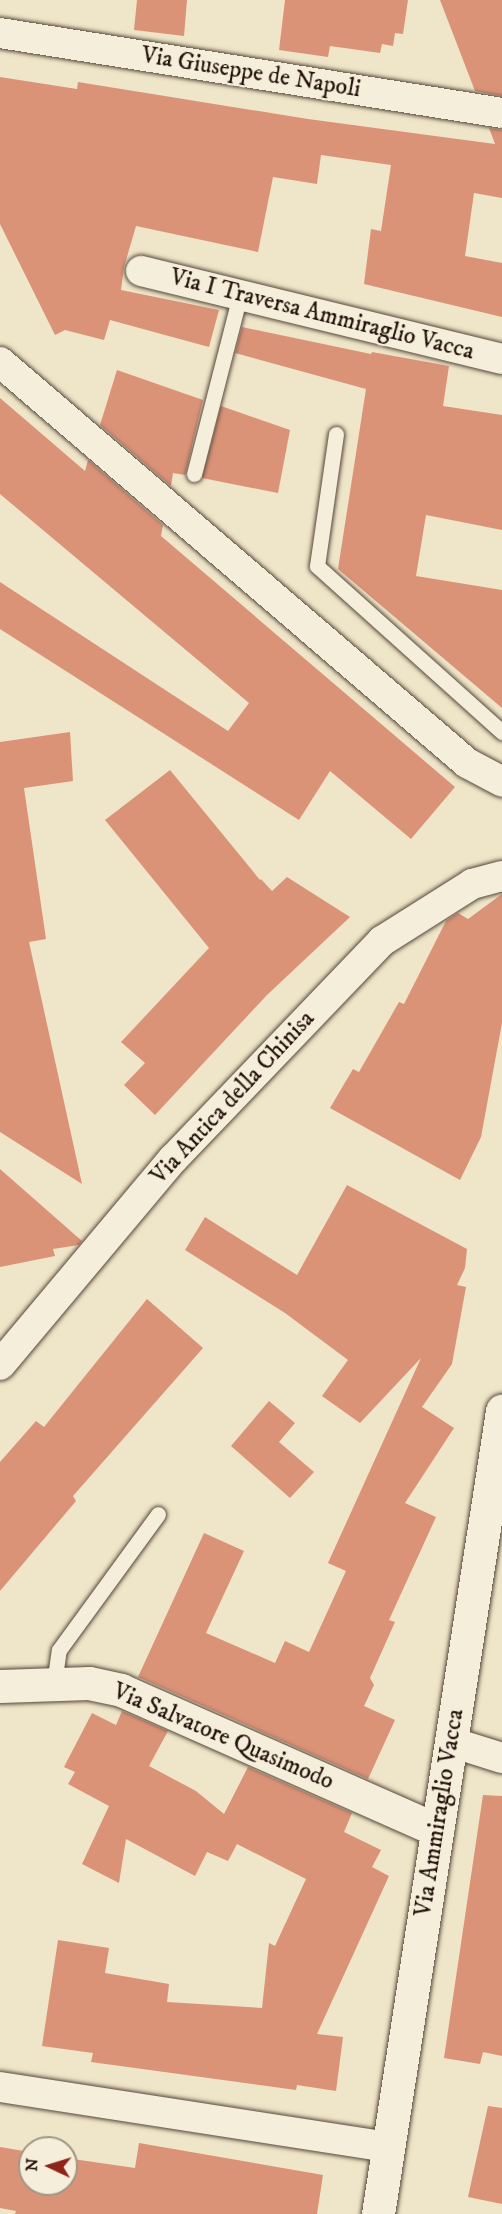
<!DOCTYPE html>
<html>
<head>
<meta charset="utf-8">
<style>
  body { margin:0 }
  #map { position:relative; width:502px; height:2214px; overflow:hidden; background:#efe5c8; font-family:"IM FELL DW Pica",serif }
  div>[style] { position:absolute }
  [style*='--x'] { left:calc(var(--x)*1px); top:calc(var(--y)*1px); width:calc(var(--w)*1px); rotate:calc(var(--a)*1deg) }
  .building>* { inset:0; background:#db9378 }
  .roads { filter:drop-shadow(0 0 2px #56473a) drop-shadow(0 0 2px #56473a) }
  .service>* { height:15px; margin:-7.5px; padding:0 7.5px; transform-origin:7.5px; border-radius:7.5px; background:#f5eedb }
  .minor>* { height:30px; margin:-15px; padding:0 15px; transform-origin:15px; border-radius:15px; background:#f5eedb }
  .tertiary>* { height:33px; margin:-16.5px; padding:0 16.5px; transform-origin:16.5px; border-radius:16.5px; background:#f5eedb }
  span { translate:-50% -50%; white-space:nowrap; text-align:center; line-height:1.15; -webkit-text-stroke:4.5px #f5eedb; paint-order:stroke }
  .street-label { font-size:24px; color:#23120a }
  .north { position:absolute; left:18px; top:2136px; width:60px; height:60px; box-sizing:border-box; background:#f5eedb; border:2px solid #a19687; border-radius:50%; rotate:274deg; font-size:16px; font-weight:700; line-height:24px; text-align:center; color:#23120a }
  .north::after { content:''; display:block; margin:auto; width:21px; height:27px; background:#8f2418; clip-path:polygon(50% 0,100% 100%,50% 72%,0 100%) }
</style>
</head>
<body>
<div id="map">
  <div class="building">
    <div style="clip-path:polygon(137px 0,187px 0,184px 36px,134px 30px)"></div>
    <div style="clip-path:polygon(285px 0,408px 0,403px 34px,395px 33px,393px 46px,382px 44px,380px 53px,330px 46px,328px 57px,279px 50px)"></div>
    <div style="clip-path:polygon(440px 0,502px 0,502px 96px,475px 91px)"></div>
    <div style="clip-path:polygon(0 77px,77px 89px,78px 82px,308px 119px,495px 144px,489px 128px,502px 130px,502px 198px,474px 193px,465px 256px,502px 263px,502px 317px,364px 284px,371px 229px,381px 231px,391px 165px,321px 155px,317px 184px,273px 177px,258px 252px,136px 226px,124px 267px,121px 290px,219px 310px,209px 347px,110px 320px,104px 340px,65px 330px,55px 335px,0 224px)"></div>
    <div style="clip-path:polygon(242px 327px,371px 354px,372px 352px,449px 366px,443px 406px,502px 415px,502px 530px,426px 515px,416px 576px,502px 590px,502px 708px,338px 569px,366px 389px,235px 353px)"></div>
    <div style="clip-path:polygon(117px 370px,203px 400px,185px 475px,173px 473px,171px 486px,100px 425px)"></div>
    <div style="clip-path:polygon(0 398px,85px 471px,88px 460px,163px 525px,161px 536px,455px 787px,411px 839px,330px 771px,299px 820px,0 629px,0 582px,228px 731px,249px 703px,0 494px)"></div>
    <div style="clip-path:polygon(221px 406px,290px 430px,278px 493px,202px 478px)"></div>
    <div style="clip-path:polygon(70px 732px,73px 781px,24px 788px,46px 939px,29px 942px,82px 1184px,0 1132px,0 742px)"></div>
    <div style="clip-path:polygon(170px 770px,260px 880px,261px 879px,272px 891px,287px 877px,350px 917px,267px 995px,155px 1115px,124px 1085px,145px 1063px,121px 1042px,209px 948px,105px 820px)"></div>
    <div style="clip-path:polygon(502px 894px,502px 1023px,481px 1137px,460px 1180px,330px 1108px,353px 1069px,359px 1072px,399px 1002px,404px 1004px,446px 921px,458px 913px,468px 919px)"></div>
    <div style="clip-path:polygon(0 1169px,82px 1241px,79px 1245px,53px 1249px,55px 1256px,0 1267px)"></div>
    <div style="clip-path:polygon(347px 1185px,467px 1249px,465px 1268px,457px 1285px,466px 1287px,452px 1364px,422px 1407px,454px 1428px,405px 1503px,436px 1517px,389px 1620px,395px 1622px,370px 1678px,374px 1685px,364px 1706px,395px 1720px,368px 1779px,138px 1677px,204px 1533px,244px 1551px,206px 1633px,275px 1663px,285px 1641px,309px 1652px,346px 1571px,328px 1563px,421px 1358px,360px 1423px,322px 1396px,348px 1360px,285px 1313px,185px 1250px,205px 1217px,297px 1275px)"></div>
    <div style="clip-path:polygon(147px 1299px,203px 1348px,73px 1496px,76px 1501px,0 1591px,0 1462px,36px 1421px,44px 1427px)"></div>
    <div style="clip-path:polygon(269px 1401px,295px 1423px,279px 1442px,314px 1472px,290px 1498px,231px 1446px)"></div>
    <div style="clip-path:polygon(122px 1711px,168px 1731px,149px 1766px,196px 1791px,224px 1814px,248px 1767px,352px 1813px,344px 1832px,381px 1850px,372px 1867px,389px 1876px,317px 2034px,343px 2037px,336px 2091px,297px 2085px,296px 2090px,91px 2062px,93px 2053px,42px 2046px,58px 1940px,109px 1948px,105px 1973px,169px 1984px,167px 2002px,262px 2008px,269px 1943px,275px 1946px,306px 1879px,237px 1844px,228px 1861px,207px 1852px,195px 1876px,126px 1839px,119px 1883px,82px 1864px,109px 1806px,68px 1784px,75px 1772px,64px 1767px,92px 1713px,116px 1725px)"></div>
    <div style="clip-path:polygon(483px 1795px,502px 1796px,502px 2056px,483px 2052px,480px 2064px,444px 2058px)"></div>
    <div style="clip-path:polygon(488px 2106px,502px 2108px,502px 2204px,468px 2197px)"></div>
    <div style="clip-path:polygon(139px 2143px,323px 2175px,317px 2214px,15px 2214px,16px 2211px,0 2208px,0 2147px,30px 2152px,30px 2184px,66px 2184px,66px 2158px,135px 2168px)"></div>
  </div>
  <div class="roads">
    <div class="service">
      <div style="--x:336;--y:434;--w:133;--a:98.2"></div>
      <div style="--x:317;--y:566;--w:249;--a:41.9"></div>
      <div style="--x:194;--y:474;--w:185;--a:-75.6"></div>
      <div style="--x:54;--y:1684;--w:34;--a:-82"></div>
      <div style="--x:59;--y:1650;--w:168;--a:-53.9"></div>
    </div>
    <div class="minor">
      <div style="--x:0;--y:33;--w:508;--a:9.05"></div>
      <div style="--x:141;--y:271;--w:372;--a:13.7"></div>
      <div style="--x:0;--y:362;--w:616;--a:40.65"></div>
      <div style="--x:467;--y:763;--w:40;--a:28"></div>
      <div style="--x:0;--y:1365;--w:269;--a:-50"></div>
      <div style="--x:173;--y:1159;--w:302;--a:-46.2"></div>
      <div style="--x:382;--y:941;--w:107;--a:-32.3"></div>
      <div style="--x:472;--y:884;--w:31;--a:-15"></div>
      <div style="--x:451;--y:1742;--w:53;--a:17.4"></div>
      <div style="--x:0;--y:2087;--w:393;--a:8.8"></div>
    </div>
    <div class="tertiary">
      <div style="--x:0;--y:1686;--w:89;--a:-1.9"></div>
      <div style="--x:89;--y:1683;--w:33;--a:12"></div>
      <div style="--x:121;--y:1690;--w:346;--a:23.9"></div>
      <div style="--x:378;--y:2214;--w:813;--a:-81.22"></div>
    </div>
  </div>
  <div class="street-label">
    <span style="left:251px;top:73px;rotate:9deg">Via Giuseppe de Napoli</span>
    <span style="left:322px;top:315px;rotate:14deg">Via I Traversa Ammiraglio Vacca</span>
    <span style="left:233px;top:1098px;rotate:-47deg">Via Antica della Chinisa</span>
    <span style="left:223px;top:1737px;rotate:23deg">Via Salvatore Quasimodo</span>
    <span style="left:440px;top:1813px;rotate:-81deg">Via Ammiraglio Vacca</span>
  </div>
  <div class="north">N</div>
</div>
</body>
</html>
